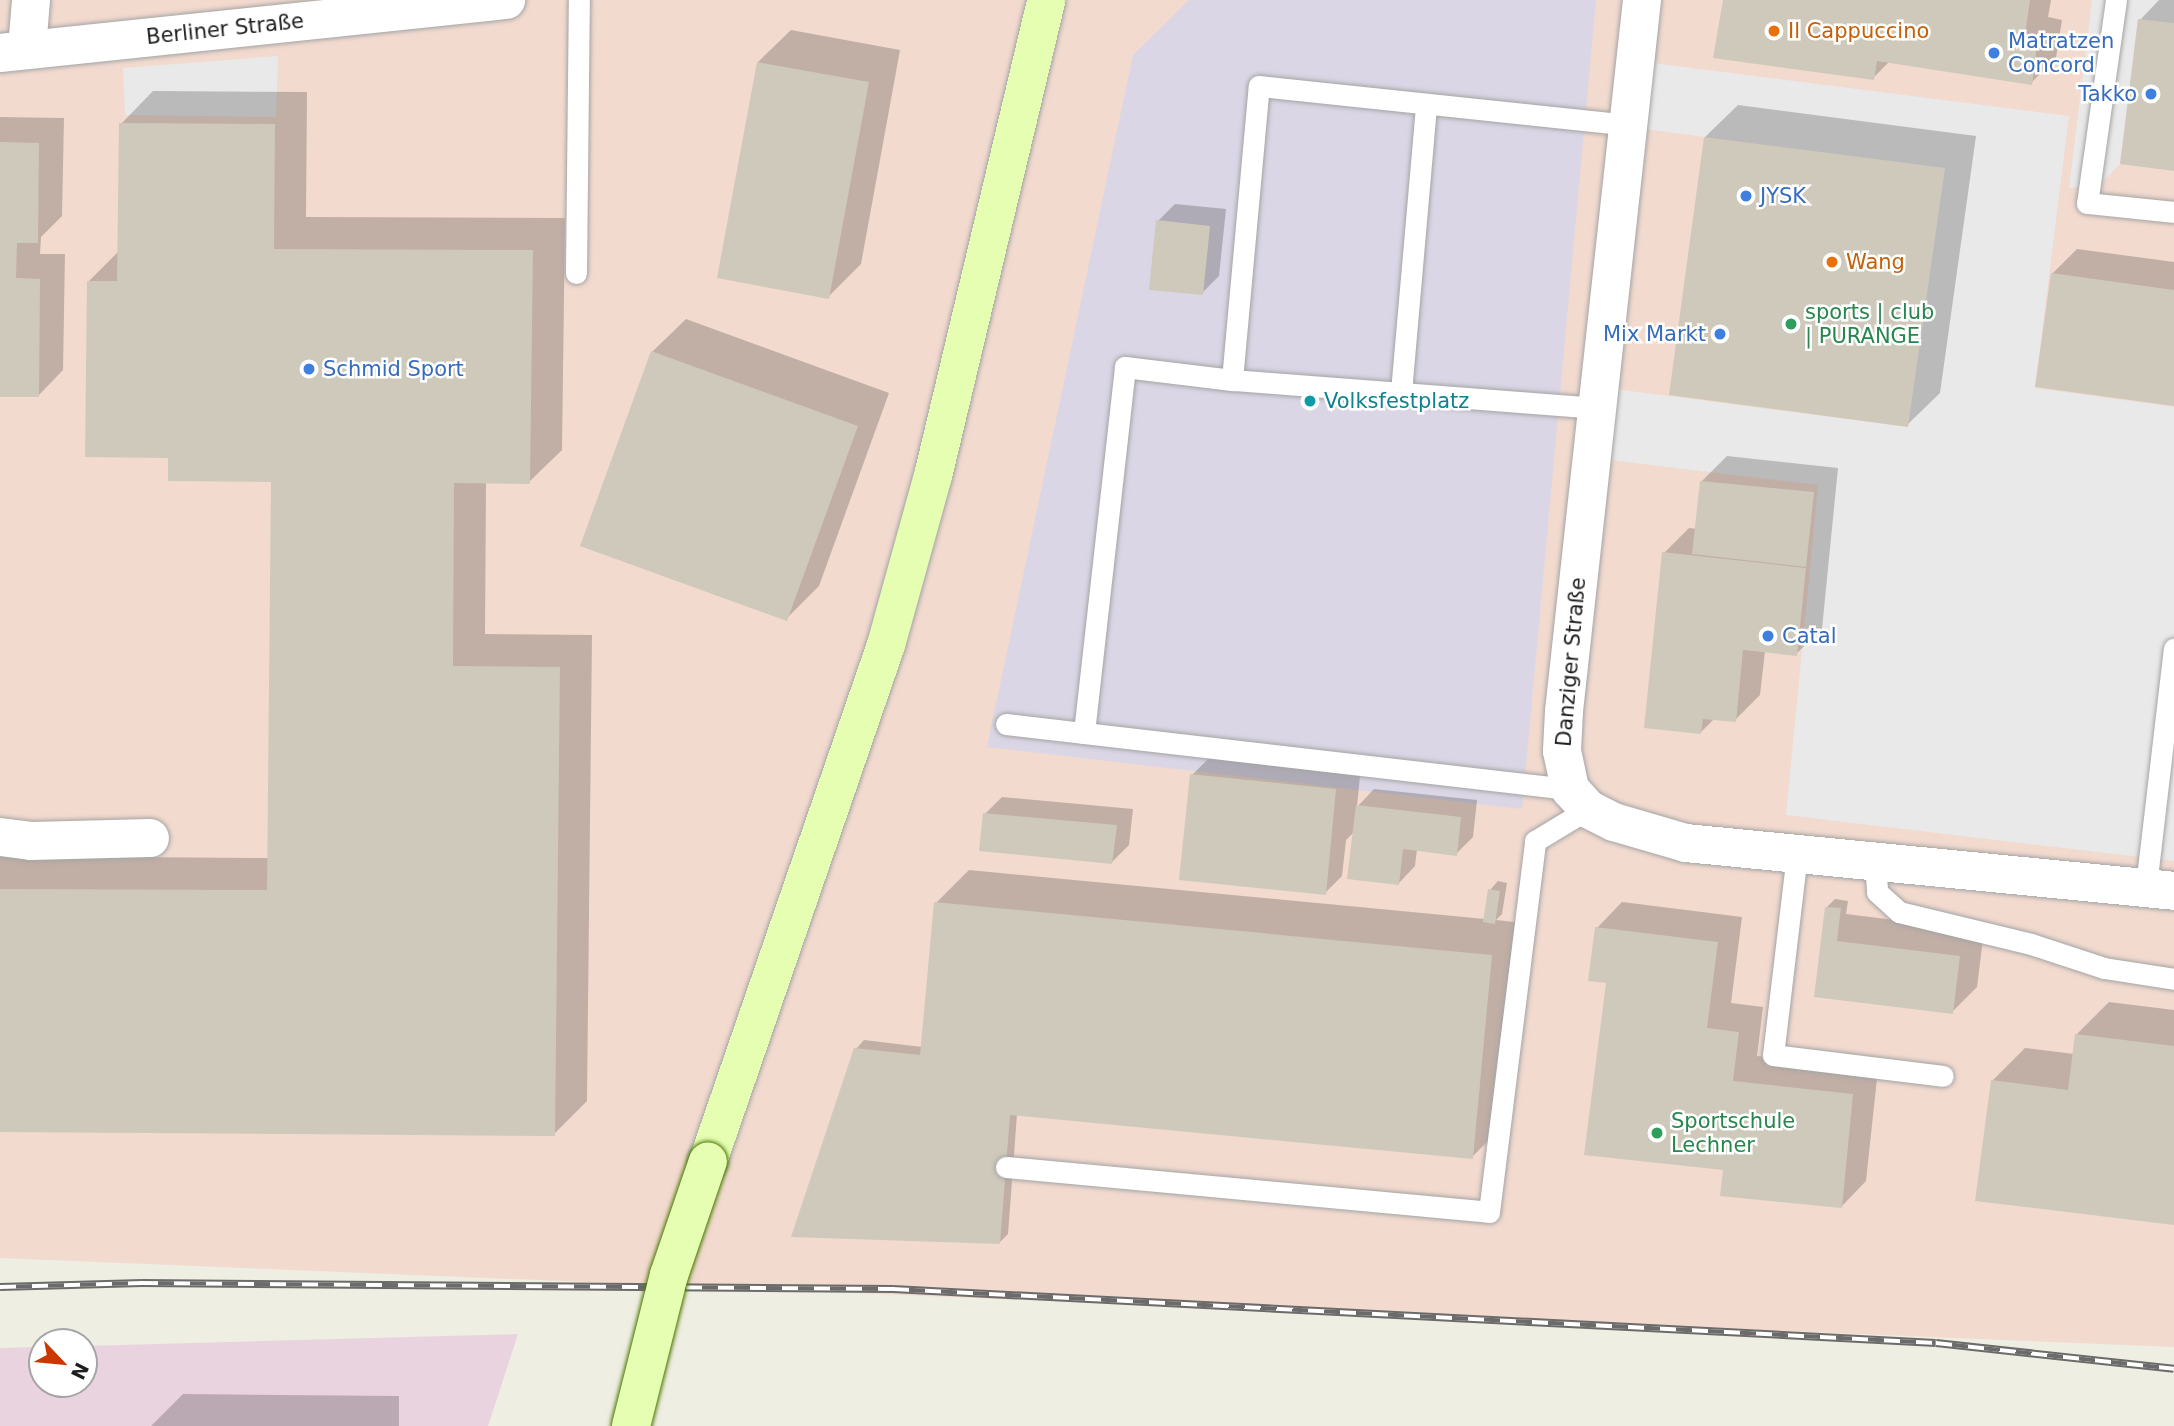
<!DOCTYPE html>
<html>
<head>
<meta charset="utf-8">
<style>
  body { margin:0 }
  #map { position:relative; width:2174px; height:1426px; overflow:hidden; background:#efeee2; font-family:"DejaVu Sans",sans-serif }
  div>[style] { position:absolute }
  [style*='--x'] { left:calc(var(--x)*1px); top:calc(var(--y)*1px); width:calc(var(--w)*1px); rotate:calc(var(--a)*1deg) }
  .commercial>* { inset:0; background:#f2dacf }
  .industrial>* { inset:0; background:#e9d3df }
  .parking>* { inset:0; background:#e9e9e9 }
  .plaza>* { inset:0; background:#dad6e5 }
  .shadow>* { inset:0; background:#0003 }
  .building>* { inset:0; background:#cfc9bb }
  .roads { filter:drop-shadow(0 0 2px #a4a4a4) drop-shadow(0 0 2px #a4a4a4) }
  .lane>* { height:21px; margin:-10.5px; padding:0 10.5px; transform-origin:10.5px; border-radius:10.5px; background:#fff }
  .street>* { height:38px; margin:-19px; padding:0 19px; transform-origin:19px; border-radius:19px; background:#fff }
  .secondary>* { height:38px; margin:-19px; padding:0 19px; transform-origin:19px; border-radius:19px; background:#e5feb1 }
  .rail>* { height:8px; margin-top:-4px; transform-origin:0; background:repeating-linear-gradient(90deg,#fff 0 16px,#6b6b6b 0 32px); box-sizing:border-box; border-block:2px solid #6b6b6b }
  .bridges { filter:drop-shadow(0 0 2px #4a7800) drop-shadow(0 0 2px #4a7800) }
  .secondary-bridge>* { height:38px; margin:-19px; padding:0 19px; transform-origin:19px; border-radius:19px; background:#e5feb1 }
  .dots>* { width:19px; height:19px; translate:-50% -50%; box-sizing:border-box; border:4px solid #fff; border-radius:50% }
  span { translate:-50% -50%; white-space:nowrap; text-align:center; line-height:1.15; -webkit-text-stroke:5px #fff; paint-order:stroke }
  .street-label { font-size:21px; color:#1d1d1d }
  .food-label { font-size:21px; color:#c56008 }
  .left { translate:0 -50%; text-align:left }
  .shop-label { font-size:21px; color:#366cbe }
  .right { translate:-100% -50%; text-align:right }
  .leisure-label { font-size:21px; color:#27864d }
  .culture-label { font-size:21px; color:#0d838f }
  .north { position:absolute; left:28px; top:1328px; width:70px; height:70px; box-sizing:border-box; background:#fff; border:2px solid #a5a5a5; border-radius:50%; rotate:116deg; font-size:19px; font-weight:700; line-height:28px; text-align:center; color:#1d1d1d }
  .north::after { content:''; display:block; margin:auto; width:24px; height:32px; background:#ca3800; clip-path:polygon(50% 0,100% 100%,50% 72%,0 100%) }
</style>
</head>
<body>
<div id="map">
  <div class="commercial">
    <div style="clip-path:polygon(0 0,2174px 0,2174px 1347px,0 1258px)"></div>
  </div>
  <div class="industrial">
    <div style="clip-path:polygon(518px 1334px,488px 1426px,0 1426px,0 1348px,42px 1347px,42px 1384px,84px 1384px,84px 1346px)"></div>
  </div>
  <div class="parking">
    <div style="clip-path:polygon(2092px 0,2174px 0,2174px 23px,2138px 19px,2120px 164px,2100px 185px,2069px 188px)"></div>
    <div style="clip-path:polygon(278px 56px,276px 117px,125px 115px,123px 68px)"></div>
    <div style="clip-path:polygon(1637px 61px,2069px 116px,2035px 388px,2174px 407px,2174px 861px,1786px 815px,1818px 485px,1593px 458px,1600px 387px,1908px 427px,1944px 169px,1630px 127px)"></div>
  </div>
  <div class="plaza">
    <div style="clip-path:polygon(1189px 0,1596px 0,1522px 809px,987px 747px,1133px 55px)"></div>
  </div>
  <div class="shadow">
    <div style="clip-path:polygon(1725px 0,2051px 0,2048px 17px,2062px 20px,2056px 58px,2031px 83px,1890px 61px,1873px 78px)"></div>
    <div style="clip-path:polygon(2159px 0,2174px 0,2174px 169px,2140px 20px)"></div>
    <div style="clip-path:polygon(791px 30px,900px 50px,861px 264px,828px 297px,758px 62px)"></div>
    <div style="clip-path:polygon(153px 91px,307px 92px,306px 217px,565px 218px,562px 450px,529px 482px,486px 482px,485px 634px,592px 635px,587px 1101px,554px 1134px,0 1130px,0 856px,269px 858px,273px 480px,170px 456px,88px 282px,119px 251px,121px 124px)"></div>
    <div style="clip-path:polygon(1738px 105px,1976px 136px,1940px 393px,1907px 425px,1705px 137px)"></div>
    <div style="clip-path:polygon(0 117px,64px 118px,62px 216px,41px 237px,40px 254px,65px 254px,63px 370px,38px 396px,0 395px)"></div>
    <div style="clip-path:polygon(1175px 204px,1226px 209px,1219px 276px,1202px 293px,1158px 221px)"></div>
    <div style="clip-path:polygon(2077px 249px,2174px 262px,2174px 404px,2052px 274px)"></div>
    <div style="clip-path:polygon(686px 319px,889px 393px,819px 586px,786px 619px,582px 545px,653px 351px)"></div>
    <div style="clip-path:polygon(1727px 456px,1838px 468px,1822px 629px,1796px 654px,1765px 651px,1760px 695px,1735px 720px,1715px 718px,1700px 733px,1664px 553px,1689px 528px,1697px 529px,1702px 481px)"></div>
    <div style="clip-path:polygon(1217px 750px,1361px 765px,1357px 807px,1374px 789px,1477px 800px,1473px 837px,1456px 854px,1417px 849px,1415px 866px,1399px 883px,1355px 831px,1346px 840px,1342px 876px,1325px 893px,1192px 775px)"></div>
    <div style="clip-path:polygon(1002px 797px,1133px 809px,1129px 845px,1112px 862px,985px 814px)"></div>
    <div style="clip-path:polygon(969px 870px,1485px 919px,1490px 890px,1498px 881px,1507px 883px,1502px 914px,1496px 920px,1524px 923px,1505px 1124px,1472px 1157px,1017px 1114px,1008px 1234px,1000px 1242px,856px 1049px,864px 1040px,922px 1047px,936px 903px)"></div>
    <div style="clip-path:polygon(1835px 899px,1848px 901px,1846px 914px,1984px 931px,1977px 987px,1952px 1012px,1816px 996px,1827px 907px)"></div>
    <div style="clip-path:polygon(1622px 902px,1742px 917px,1731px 1003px,1763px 1007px,1757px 1056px,1878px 1069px,1866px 1181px,1841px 1207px,1725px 1169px,1608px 981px,1597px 928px)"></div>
    <div style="clip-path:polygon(2109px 1002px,2174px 1010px,2174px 1223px,1992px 1081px,2025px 1048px,2074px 1054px,2077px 1034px)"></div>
    <div style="clip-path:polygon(183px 1394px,399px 1396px,399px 1426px,151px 1426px)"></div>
  </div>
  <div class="building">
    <div style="clip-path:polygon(1723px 0,2030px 0,2024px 42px,2037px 45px,2032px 85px,1877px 61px,1874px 80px,1713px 58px)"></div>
    <div style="clip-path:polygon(2138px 19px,2174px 23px,2174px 171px,2120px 164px)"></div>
    <div style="clip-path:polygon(757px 62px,869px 82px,829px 299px,717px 278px)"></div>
    <div style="clip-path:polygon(119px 123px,275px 124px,274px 249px,533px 250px,530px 484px,454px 483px,453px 666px,560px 667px,555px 1136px,0 1132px,0 889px,267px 890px,271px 482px,168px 481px,168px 458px,85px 457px,87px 281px,117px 281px)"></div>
    <div style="clip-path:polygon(1704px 137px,1945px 168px,1908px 427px,1669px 395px)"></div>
    <div style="clip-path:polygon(0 142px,39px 143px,38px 243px,17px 243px,16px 278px,40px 279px,39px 397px,0 397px)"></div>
    <div style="clip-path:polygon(1156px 220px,1210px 226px,1203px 295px,1149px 290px)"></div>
    <div style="clip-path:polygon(2051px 273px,2174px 290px,2174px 406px,2035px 387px)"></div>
    <div style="clip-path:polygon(651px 351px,858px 426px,787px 621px,580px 546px)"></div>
    <div style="clip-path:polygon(1700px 481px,1814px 492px,1806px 567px,1692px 554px)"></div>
    <div style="clip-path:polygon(1662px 552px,1806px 568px,1797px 656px,1743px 650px,1736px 722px,1703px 719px,1701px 734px,1644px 728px)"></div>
    <div style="clip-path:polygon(1190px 774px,1336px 789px,1326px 895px,1179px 880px)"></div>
    <div style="clip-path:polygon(1356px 805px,1461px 817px,1457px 856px,1403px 849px,1399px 885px,1347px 879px)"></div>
    <div style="clip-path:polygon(983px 813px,1117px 825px,1112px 864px,979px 851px)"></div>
    <div style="clip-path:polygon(1488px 889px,1500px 891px,1495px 924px,1483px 922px)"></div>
    <div style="clip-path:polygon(934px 902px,1492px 955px,1473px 1159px,1010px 1115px,1000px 1244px,791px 1237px,854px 1048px,920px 1055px)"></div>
    <div style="clip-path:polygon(1825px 907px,1841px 908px,1837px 941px,1960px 956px,1953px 1014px,1814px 997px)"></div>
    <div style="clip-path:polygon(1595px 927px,1718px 942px,1707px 1028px,1739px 1032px,1733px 1081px,1853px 1094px,1842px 1208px,1720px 1196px,1723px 1170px,1584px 1155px,1606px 983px,1588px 981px)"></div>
    <div style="clip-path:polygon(2075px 1034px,2174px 1046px,2174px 1225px,1975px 1201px,1991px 1080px,2068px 1090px)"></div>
  </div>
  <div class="roads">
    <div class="lane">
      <div style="--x:2116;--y:0;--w:205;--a:98.1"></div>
      <div style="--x:2087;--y:203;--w:87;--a:5.9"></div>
      <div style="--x:576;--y:273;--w:273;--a:-89.4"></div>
      <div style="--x:1232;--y:380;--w:108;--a:-173.1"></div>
      <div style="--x:1125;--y:367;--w:368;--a:96.4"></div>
      <div style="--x:1084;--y:733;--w:489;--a:6.6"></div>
      <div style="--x:1401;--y:392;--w:287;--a:-85"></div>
      <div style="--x:1597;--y:408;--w:366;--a:-175.6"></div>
      <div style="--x:1232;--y:380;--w:295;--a:-84.8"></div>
      <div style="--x:1259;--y:86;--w:373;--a:6"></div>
      <div style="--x:1006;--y:724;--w:79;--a:6.6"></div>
      <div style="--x:1797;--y:854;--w:202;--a:96.8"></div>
      <div style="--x:1773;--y:1055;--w:171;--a:7"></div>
      <div style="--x:1875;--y:861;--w:31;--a:86"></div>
      <div style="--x:1877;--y:892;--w:30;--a:42"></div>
      <div style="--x:1899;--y:912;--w:136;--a:13.6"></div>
      <div style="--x:2031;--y:944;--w:77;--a:18.2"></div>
      <div style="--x:2104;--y:968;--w:71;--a:8.9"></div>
      <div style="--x:2146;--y:886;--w:239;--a:-83.3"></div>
      <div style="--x:1006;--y:1167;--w:485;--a:5.3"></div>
      <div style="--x:1489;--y:1212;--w:374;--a:-82.9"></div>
      <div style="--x:1535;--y:841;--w:62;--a:-31.1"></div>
    </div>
    <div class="street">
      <div style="--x:1642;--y:0;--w:715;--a:96.26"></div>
      <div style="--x:1564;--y:711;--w:40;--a:92.9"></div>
      <div style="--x:1562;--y:751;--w:39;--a:78"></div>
      <div style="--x:1570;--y:789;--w:27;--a:48"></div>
      <div style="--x:1588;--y:809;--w:29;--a:27"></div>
      <div style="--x:1614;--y:822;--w:75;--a:16.3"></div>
      <div style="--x:1686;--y:843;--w:490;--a:5.6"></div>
      <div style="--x:27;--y:48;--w:48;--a:-85.2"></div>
      <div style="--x:0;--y:53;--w:509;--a:-5.98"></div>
      <div style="--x:0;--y:837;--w:31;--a:7"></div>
      <div style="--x:31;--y:841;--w:119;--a:-1.4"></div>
    </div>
    <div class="secondary">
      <div style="--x:708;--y:1161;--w:546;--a:-70.97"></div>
      <div style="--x:886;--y:645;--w:175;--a:-74.5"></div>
      <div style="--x:933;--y:476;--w:489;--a:-76.6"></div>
    </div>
  </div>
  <div class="rail">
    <div style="--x:0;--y:1287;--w:142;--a:-1.6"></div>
    <div style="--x:142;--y:1283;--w:751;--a:0.46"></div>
    <div style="--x:893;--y:1289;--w:1044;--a:2.96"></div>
    <div style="--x:1936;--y:1343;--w:239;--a:6.2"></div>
  </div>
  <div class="bridges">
    <div class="secondary-bridge">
      <div style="--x:631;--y:1426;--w:156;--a:-75.9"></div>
      <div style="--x:669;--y:1275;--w:120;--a:-71.1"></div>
    </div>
  </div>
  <div class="dots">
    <div style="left:1774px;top:31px;background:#e8710a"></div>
    <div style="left:1994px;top:53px;background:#3f7fe0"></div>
    <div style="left:2151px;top:94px;background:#3f7fe0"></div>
    <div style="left:1746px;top:196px;background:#3f7fe0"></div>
    <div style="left:1832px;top:262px;background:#e8710a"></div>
    <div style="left:1791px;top:324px;background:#2e9e5b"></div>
    <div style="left:1720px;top:334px;background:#3f7fe0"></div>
    <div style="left:309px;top:369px;background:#3f7fe0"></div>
    <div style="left:1310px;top:401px;background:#0f9aa8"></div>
    <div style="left:1768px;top:636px;background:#3f7fe0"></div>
    <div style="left:1657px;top:1133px;background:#2e9e5b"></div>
  </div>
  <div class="street-label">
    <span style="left:225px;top:29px;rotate:-6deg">Berliner Straße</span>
    <span style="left:1571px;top:662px;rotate:-85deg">Danziger Straße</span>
  </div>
  <div class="food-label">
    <span class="left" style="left:1788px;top:31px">Il Cappuccino</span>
    <span class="left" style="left:1846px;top:262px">Wang</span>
  </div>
  <div class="shop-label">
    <span class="left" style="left:2008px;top:53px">Matratzen<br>Concord</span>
    <span class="right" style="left:2137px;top:94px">Takko</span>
    <span class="left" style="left:1760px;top:196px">JYSK</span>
    <span class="right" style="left:1706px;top:334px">Mix Markt</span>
    <span class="left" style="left:323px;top:369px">Schmid Sport</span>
    <span class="left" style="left:1782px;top:636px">Catal</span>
  </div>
  <div class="leisure-label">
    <span class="left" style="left:1805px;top:324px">sports | club<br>| PURANGE</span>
    <span class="left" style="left:1671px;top:1133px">Sportschule<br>Lechner</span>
  </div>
  <div class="culture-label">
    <span class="left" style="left:1324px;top:401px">Volksfestplatz</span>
  </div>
  <div class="north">N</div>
</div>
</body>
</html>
